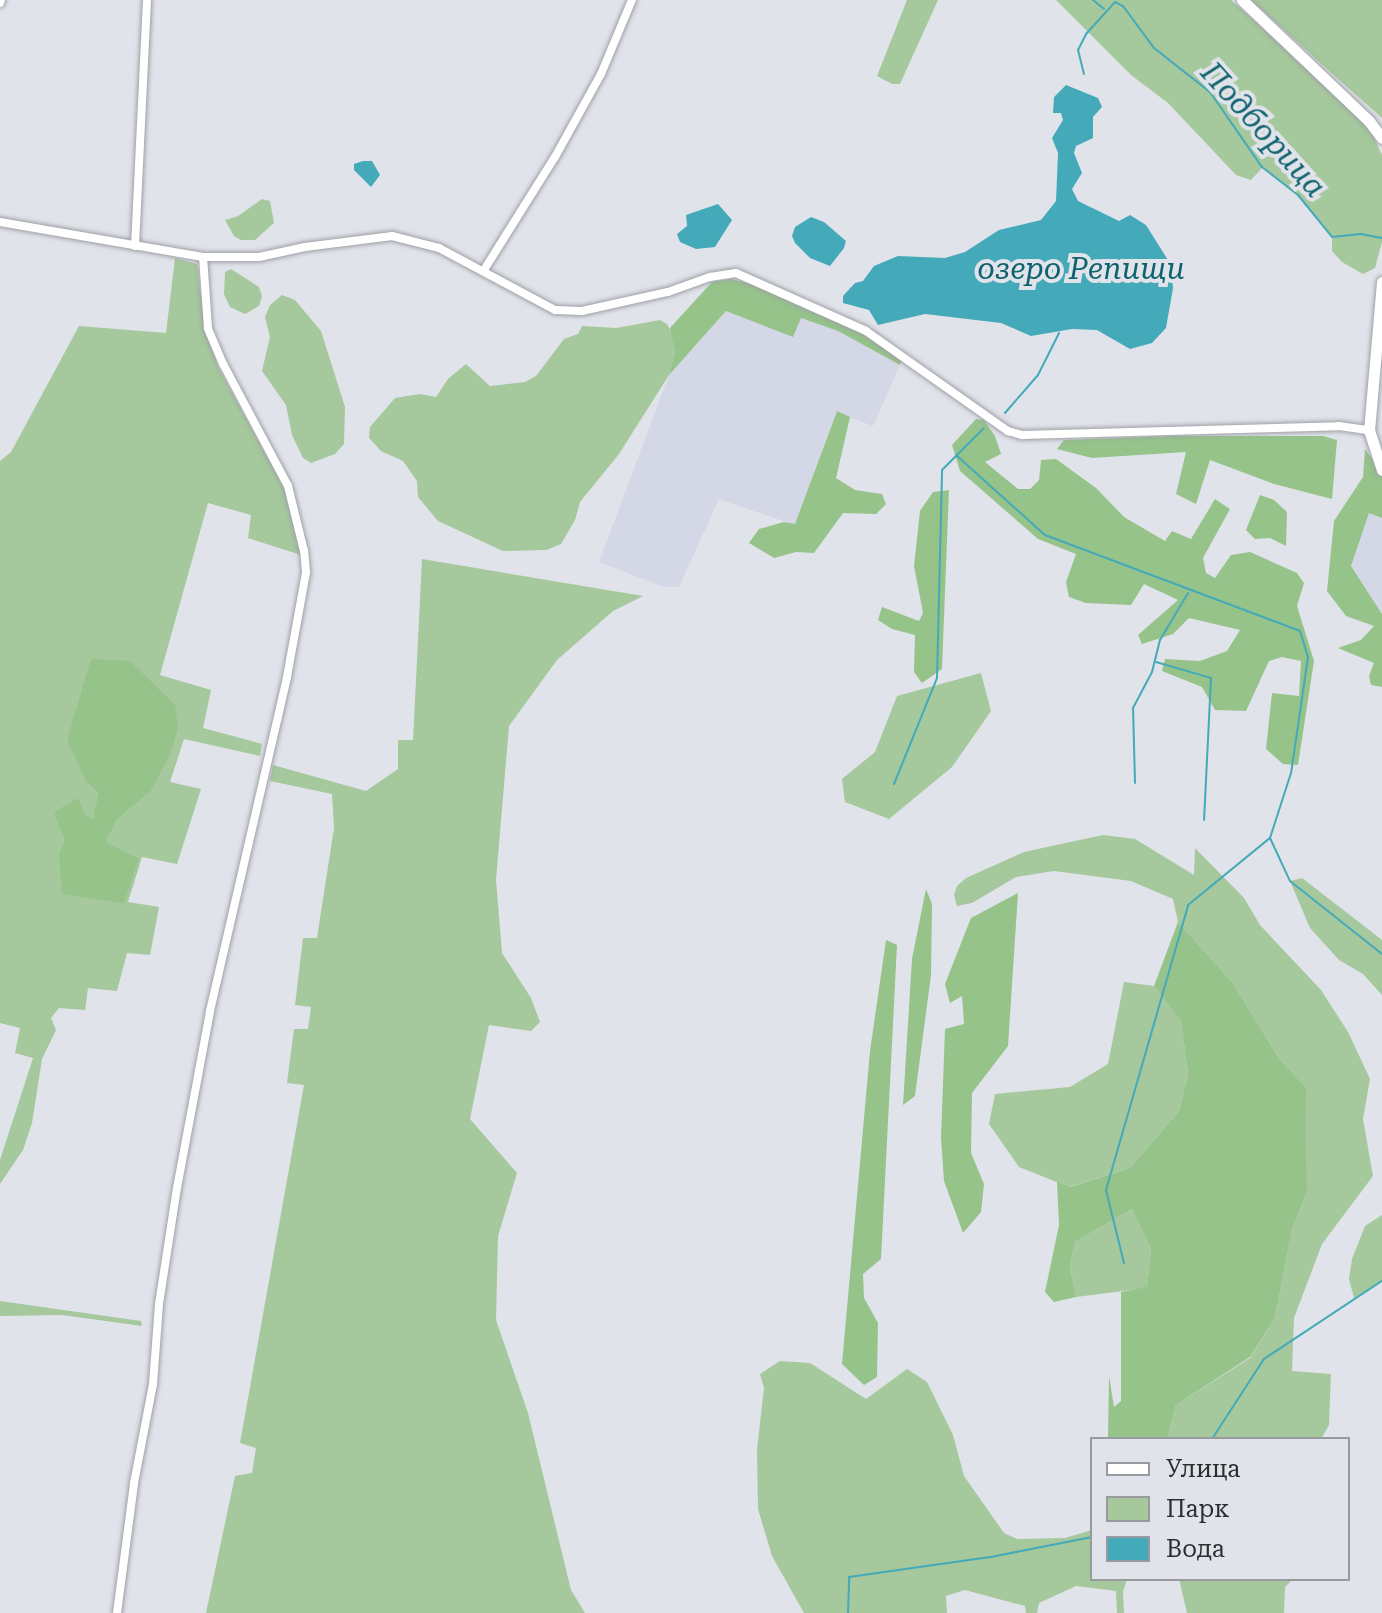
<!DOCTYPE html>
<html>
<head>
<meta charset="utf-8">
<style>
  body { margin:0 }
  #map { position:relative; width:1382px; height:1613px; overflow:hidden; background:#e1e3ea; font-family:"Roboto Serif",serif }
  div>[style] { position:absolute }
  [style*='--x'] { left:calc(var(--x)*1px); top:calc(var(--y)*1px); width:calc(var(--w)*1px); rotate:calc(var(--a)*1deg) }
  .built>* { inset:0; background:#d4d7e5 }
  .green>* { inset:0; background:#a5c89c }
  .forest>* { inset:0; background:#95c389 }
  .water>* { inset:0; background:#44aab9 }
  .stream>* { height:2px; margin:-1px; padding:0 1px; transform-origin:1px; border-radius:1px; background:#44aab9 }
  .roads { filter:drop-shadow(0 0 2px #9ea0a6) drop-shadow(0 0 2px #9ea0a6) }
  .minor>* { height:8px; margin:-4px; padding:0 4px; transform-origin:4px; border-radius:4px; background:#fff }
  .secondary>* { height:11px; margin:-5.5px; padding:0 5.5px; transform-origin:5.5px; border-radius:5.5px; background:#fff }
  span { translate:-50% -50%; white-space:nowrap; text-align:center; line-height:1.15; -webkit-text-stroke:8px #e1e3ea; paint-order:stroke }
  .water-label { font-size:30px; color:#0f636e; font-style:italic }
  .legend { position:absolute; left:1090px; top:1437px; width:260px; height:144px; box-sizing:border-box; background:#e1e3ea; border:2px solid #999aa0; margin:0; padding:10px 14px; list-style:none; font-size:24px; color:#2d2d30 }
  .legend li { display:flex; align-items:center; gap:16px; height:40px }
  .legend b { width:40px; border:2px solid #999aa0 }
</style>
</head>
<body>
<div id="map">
  <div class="built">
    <div style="clip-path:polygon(726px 311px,793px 336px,801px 317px,838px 331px,900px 365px,873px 426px,836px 412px,795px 525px,719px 499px,679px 587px,664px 587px,599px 562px,669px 375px)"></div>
    <div style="clip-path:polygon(1369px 512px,1382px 518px,1382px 614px,1351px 566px)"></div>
  </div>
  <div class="green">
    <div style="clip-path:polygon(907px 0,938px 0,900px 84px,892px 84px,877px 76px)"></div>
    <div style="clip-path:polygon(1056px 0,1231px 0,1348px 105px,1373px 136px,1382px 155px,1382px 242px,1375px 268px,1363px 274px,1342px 262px,1332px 251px,1332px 237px,1321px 222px,1298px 195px,1263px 167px,1251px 180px,1236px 175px,1168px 103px,1131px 75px)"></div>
    <div style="clip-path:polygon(1251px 0,1382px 0,1382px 118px,1337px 78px)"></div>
    <div style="clip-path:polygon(262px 199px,270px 201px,274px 223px,255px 240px,241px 240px,234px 236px,225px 220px,238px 216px)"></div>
    <div style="clip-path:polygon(evenodd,175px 258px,197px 264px,205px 329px,218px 367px,284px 488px,301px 555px,248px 538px,251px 515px,208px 503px,160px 675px,211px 690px,203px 728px,262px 744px,260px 756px,184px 739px,170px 782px,201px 789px,177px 864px,142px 857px,128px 902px,159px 907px,150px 955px,127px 953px,117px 991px,88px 988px,85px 1010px,59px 1008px,51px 1018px,56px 1030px,42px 1059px,32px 1123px,23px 1150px,0 1184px,0 1160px,33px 1058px,15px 1053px,20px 1028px,0 1023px,0 461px,11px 452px,79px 326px,166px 333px,175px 258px,87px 783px,150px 792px,117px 820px,104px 842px,139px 858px,59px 852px,64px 840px,61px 830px,85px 815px,93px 820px,98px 793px,87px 783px)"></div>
    <div style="clip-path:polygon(231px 269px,259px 287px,262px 296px,259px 306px,245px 314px,230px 307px,224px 294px,225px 272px)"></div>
    <div style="clip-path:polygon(282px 295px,295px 300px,321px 331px,345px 407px,344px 444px,335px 454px,311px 463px,303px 458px,292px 435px,286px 405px,262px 371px,270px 337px,265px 317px,270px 305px)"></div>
    <div style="clip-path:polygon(660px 320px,667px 324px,673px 335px,675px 350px,669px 375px,619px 454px,580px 502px,575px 520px,561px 544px,546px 550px,503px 551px,438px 521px,418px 497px,417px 481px,403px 461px,381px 451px,369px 438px,370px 427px,395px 398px,420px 394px,436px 397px,448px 379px,466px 364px,490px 386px,525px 382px,536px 376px,564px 339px,578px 334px,582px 326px,616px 328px)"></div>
    <div style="clip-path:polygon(422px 559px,643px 596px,613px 611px,557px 660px,509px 726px,496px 880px,502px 953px,531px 998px,540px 1022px,531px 1031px,489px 1025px,470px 1119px,517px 1173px,498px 1236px,496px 1320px,528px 1413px,571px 1590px,585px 1613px,206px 1613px,235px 1476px,252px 1473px,256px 1448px,240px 1443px,304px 1085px,287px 1083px,294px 1029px,308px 1029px,311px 1007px,295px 1005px,303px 938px,317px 938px,334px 828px,332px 794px,270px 781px,273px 765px,366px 791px,398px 769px,398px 740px,413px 740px)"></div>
    <div style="clip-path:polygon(981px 673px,991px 711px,952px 767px,889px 819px,845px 802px,842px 779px,875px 752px,897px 696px)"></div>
    <div style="clip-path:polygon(1103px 835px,1135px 839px,1194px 875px,1195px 848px,1244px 898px,1260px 925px,1321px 990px,1348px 1032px,1370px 1079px,1363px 1119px,1373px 1176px,1322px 1244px,1294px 1318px,1292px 1371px,1331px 1374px,1329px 1425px,1321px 1439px,1167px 1439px,1176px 1405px,1250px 1358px,1275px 1318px,1292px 1229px,1307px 1192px,1306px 1087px,1280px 1060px,1232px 982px,1178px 922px,1173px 899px,1131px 881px,1054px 871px,1016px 877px,972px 903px,957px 906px,954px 895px,957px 886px,966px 878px,1024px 852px)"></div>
    <div style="clip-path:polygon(1302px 878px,1382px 940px,1382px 995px,1363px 974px,1339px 960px,1310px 928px,1290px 881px)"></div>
    <div style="clip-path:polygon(1124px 982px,1154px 986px,1181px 1021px,1188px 1074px,1179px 1111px,1130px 1168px,1069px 1187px,1019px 1167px,989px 1124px,995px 1094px,1070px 1087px,1108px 1064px)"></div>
    <div style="clip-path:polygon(1132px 1209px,1151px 1249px,1147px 1288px,1076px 1297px,1070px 1267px,1075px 1242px)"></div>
    <div style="clip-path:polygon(1382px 1215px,1382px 1281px,1354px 1298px,1349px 1279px,1352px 1259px,1365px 1226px)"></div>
    <div style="clip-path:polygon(0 1301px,141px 1321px,142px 1326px,62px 1315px,0 1316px)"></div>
    <div style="clip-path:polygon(780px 1361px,810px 1363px,866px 1399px,907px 1369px,927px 1382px,953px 1435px,964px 1476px,1004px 1533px,1017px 1539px,1065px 1538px,1092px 1530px,1092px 1579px,1127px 1579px,1123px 1592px,1124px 1613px,1117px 1613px,1116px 1591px,1076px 1586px,1039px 1603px,1037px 1613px,1026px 1613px,1025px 1606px,965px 1590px,946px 1596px,947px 1613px,804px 1613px,772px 1556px,758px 1509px,757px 1450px,764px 1388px,760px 1374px)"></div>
    <div style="clip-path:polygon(1179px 1579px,1293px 1579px,1285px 1587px,1284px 1613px,1187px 1613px)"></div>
  </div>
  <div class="forest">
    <div style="clip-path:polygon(731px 279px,755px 285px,862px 333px,902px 359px,900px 365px,838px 331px,801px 318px,793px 337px,726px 311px,669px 375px,675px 350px,670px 328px,712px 282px)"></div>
    <div style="clip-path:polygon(837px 411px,850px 417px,836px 478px,855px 490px,882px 494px,886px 504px,876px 514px,843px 513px,814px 553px,796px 552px,774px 558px,749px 543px,759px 529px,784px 522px,795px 524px)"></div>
    <div style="clip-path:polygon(976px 419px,984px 420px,995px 436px,1001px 454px,985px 462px,1018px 489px,1030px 489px,1039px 480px,1041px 460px,1056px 459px,1096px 488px,1124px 517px,1165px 541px,1172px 531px,1191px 539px,1215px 499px,1230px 509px,1203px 558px,1206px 573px,1215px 578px,1231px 555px,1250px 552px,1297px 573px,1304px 583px,1297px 606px,1314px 661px,1298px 765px,1283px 764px,1266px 749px,1272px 693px,1299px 696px,1301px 661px,1282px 657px,1269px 661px,1246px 711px,1215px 710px,1202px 687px,1162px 671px,1165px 659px,1200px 661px,1227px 651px,1240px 630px,1189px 618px,1173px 634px,1142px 644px,1138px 635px,1178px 600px,1144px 584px,1131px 605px,1086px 603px,1069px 597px,1066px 582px,1076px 554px,1038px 539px,960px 471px,952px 445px)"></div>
    <div style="clip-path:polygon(1174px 436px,1323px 436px,1337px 440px,1332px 499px,1274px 484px,1210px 460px,1196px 504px,1176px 494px,1186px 452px,1092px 458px,1057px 449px,1064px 440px)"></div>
    <div style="clip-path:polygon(1365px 449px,1382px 473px,1382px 518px,1369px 513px,1351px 566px,1382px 614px,1382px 687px,1371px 685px,1369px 676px,1374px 663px,1338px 648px,1361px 640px,1374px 626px,1346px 616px,1327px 591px,1334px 521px,1363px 477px)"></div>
    <div style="clip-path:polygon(949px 490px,942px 669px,922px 683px,914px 672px,915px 635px,892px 629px,878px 620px,882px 607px,919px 621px,923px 613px,914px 566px,920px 511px,933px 492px)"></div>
    <div style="clip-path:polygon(1260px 495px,1274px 500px,1287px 512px,1286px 546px,1270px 538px,1255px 539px,1246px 530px)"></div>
    <div style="clip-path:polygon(91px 659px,130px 661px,175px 705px,178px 729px,169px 757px,150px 792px,117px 820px,105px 842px,139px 858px,124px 903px,62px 894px,59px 852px,64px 840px,54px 812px,78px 798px,85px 815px,93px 819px,98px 793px,87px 783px,67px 740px)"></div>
    <div style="clip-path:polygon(926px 889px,932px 904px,931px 975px,915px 1096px,903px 1105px,912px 959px)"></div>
    <div style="clip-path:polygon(1018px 893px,1008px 1046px,972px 1093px,971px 1153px,984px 1184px,981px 1212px,963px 1233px,944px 1181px,941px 1138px,945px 1029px,964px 1024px,962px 996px,950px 1003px,945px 984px,971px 918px)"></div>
    <div style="clip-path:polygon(1178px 922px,1232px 982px,1280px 1060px,1306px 1087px,1307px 1192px,1292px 1229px,1275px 1318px,1250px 1357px,1176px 1405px,1167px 1439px,1108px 1439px,1109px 1376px,1114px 1407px,1121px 1401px,1121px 1292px,1147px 1287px,1151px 1249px,1132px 1209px,1075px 1242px,1070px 1267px,1076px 1297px,1054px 1302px,1045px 1292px,1059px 1225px,1057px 1182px,1070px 1187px,1130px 1168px,1179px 1111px,1188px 1074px,1181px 1021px,1154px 986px)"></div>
    <div style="clip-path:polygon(886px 940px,897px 945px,881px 1259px,863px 1274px,864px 1298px,878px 1323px,877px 1377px,864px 1385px,842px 1364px,870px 1051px)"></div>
  </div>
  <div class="water">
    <div style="clip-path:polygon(1066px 85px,1098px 98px,1102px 107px,1093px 117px,1093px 138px,1076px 146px,1074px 153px,1082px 173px,1072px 189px,1078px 201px,1119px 221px,1130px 215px,1146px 225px,1171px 265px,1173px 288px,1166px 328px,1152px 343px,1130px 349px,1097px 330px,1072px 329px,1031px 336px,1001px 323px,925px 314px,878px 325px,869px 310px,843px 303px,843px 296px,855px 283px,863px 281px,874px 266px,898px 256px,945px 258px,965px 252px,999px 230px,1041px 220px,1056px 201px,1058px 153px,1052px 138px,1063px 120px,1061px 113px,1053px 113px,1054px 97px)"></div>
    <div style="clip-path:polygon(363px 161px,372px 161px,380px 175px,371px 187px,354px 170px,354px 164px)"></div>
    <div style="clip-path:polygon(718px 204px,732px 220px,715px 247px,696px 249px,680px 242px,677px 234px,687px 226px,686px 215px)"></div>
    <div style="clip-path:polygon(811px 217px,824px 222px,846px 241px,844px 248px,830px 266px,810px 258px,795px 243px,792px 236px,795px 227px)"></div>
  </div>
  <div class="stream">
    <div style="--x:1093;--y:0;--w:14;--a:39"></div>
    <div style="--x:1084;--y:74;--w:25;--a:-104"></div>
    <div style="--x:1078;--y:50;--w:18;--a:-63"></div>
    <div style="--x:1086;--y:34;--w:43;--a:-47.8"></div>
    <div style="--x:1115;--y:2;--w:9;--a:27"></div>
    <div style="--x:1123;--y:6;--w:52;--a:53.6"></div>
    <div style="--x:1154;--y:48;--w:71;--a:38.2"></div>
    <div style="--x:1210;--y:92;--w:91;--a:55.3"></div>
    <div style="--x:1262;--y:167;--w:46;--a:37.9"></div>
    <div style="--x:1298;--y:195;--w:54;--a:51"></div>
    <div style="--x:1332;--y:237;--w:29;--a:-6"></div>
    <div style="--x:1361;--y:234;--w:21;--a:11"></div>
    <div style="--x:1005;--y:413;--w:50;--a:-49"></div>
    <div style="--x:1038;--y:375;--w:47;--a:-63.4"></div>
    <div style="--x:956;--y:455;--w:120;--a:42"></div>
    <div style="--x:1045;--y:535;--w:272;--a:20.6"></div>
    <div style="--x:1300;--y:631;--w:27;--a:73"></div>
    <div style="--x:1308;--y:657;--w:117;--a:98.3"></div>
    <div style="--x:1291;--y:773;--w:68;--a:107.9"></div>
    <div style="--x:1270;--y:838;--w:47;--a:65.1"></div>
    <div style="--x:1290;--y:881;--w:117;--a:38.4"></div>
    <div style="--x:1156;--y:662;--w:57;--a:16.2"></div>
    <div style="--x:1211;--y:678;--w:142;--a:92.8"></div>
    <div style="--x:1135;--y:783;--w:75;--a:-91.5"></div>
    <div style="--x:1133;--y:708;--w:41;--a:-62.2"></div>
    <div style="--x:1152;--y:672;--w:33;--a:-76"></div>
    <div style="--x:1160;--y:640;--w:55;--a:-59.2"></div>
    <div style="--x:894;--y:784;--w:114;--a:-67.9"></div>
    <div style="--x:937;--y:678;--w:208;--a:-88.6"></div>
    <div style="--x:942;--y:470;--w:59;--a:-45"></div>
    <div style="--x:1124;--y:1263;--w:75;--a:-103.9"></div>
    <div style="--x:1106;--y:1190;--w:297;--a:-73.9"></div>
    <div style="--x:1188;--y:905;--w:106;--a:-39.3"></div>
    <div style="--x:1212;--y:1439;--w:95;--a:-57"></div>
    <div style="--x:1264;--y:1359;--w:141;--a:-33.5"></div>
    <div style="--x:848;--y:1613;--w:36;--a:-88"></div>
    <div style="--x:849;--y:1577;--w:148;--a:-8.1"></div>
    <div style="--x:996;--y:1556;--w:98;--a:-11.2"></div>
  </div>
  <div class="roads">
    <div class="minor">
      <div style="--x:0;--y:3;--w:3;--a:-72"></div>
      <div style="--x:0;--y:222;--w:206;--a:9.8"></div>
      <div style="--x:203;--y:257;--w:56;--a:0"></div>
      <div style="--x:259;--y:257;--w:47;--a:-12.3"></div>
      <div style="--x:305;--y:247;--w:88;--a:-7.2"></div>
      <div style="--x:392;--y:236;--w:49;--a:14.3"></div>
      <div style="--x:439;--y:248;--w:132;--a:28.1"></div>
      <div style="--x:555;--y:310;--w:27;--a:2"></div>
      <div style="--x:582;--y:311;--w:88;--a:-12.5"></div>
      <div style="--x:668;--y:292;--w:45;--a:-19.7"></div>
      <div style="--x:710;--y:277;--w:26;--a:-9"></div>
      <div style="--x:736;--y:273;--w:142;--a:24"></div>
      <div style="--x:866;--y:331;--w:174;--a:35.2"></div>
      <div style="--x:1008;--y:431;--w:15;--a:16"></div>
      <div style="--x:1022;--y:435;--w:317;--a:-1.6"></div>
      <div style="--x:1339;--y:426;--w:30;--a:8"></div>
      <div style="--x:135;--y:246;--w:246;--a:-87.2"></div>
      <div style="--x:484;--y:270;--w:133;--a:-57.9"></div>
      <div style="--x:555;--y:157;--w:95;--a:-61"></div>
      <div style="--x:601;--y:74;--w:80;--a:-67.3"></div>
      <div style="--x:117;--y:1613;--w:131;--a:-82.5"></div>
      <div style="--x:134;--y:1483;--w:101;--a:-79.1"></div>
      <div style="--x:153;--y:1384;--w:80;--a:-85.7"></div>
      <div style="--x:159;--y:1304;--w:117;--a:-81.2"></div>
      <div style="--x:177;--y:1188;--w:180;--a:-79.4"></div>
      <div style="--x:210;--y:1011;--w:343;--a:-77"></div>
      <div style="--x:287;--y:677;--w:107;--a:-79.7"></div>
      <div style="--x:306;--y:572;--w:21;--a:-95"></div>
      <div style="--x:304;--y:551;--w:67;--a:-103.8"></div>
      <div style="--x:288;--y:486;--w:138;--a:-118"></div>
      <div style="--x:223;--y:364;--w:39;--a:-113"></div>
      <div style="--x:208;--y:328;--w:71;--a:-94"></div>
    </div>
    <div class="secondary">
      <div style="--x:1242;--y:0;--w:175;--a:43.6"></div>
      <div style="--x:1369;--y:121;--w:21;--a:53"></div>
      <div style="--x:1382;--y:282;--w:149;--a:95"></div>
      <div style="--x:1369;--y:430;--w:42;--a:72"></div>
    </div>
  </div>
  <div class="water-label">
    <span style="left:1263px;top:130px;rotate:48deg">Подборица</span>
    <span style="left:1081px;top:269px">озеро Репищи</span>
  </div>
  <ul class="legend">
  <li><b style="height:10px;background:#fff"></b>Улица</li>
  <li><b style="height:22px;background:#a5c89c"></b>Парк</li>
  <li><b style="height:22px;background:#44aab9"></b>Вода</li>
  </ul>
</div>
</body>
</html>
